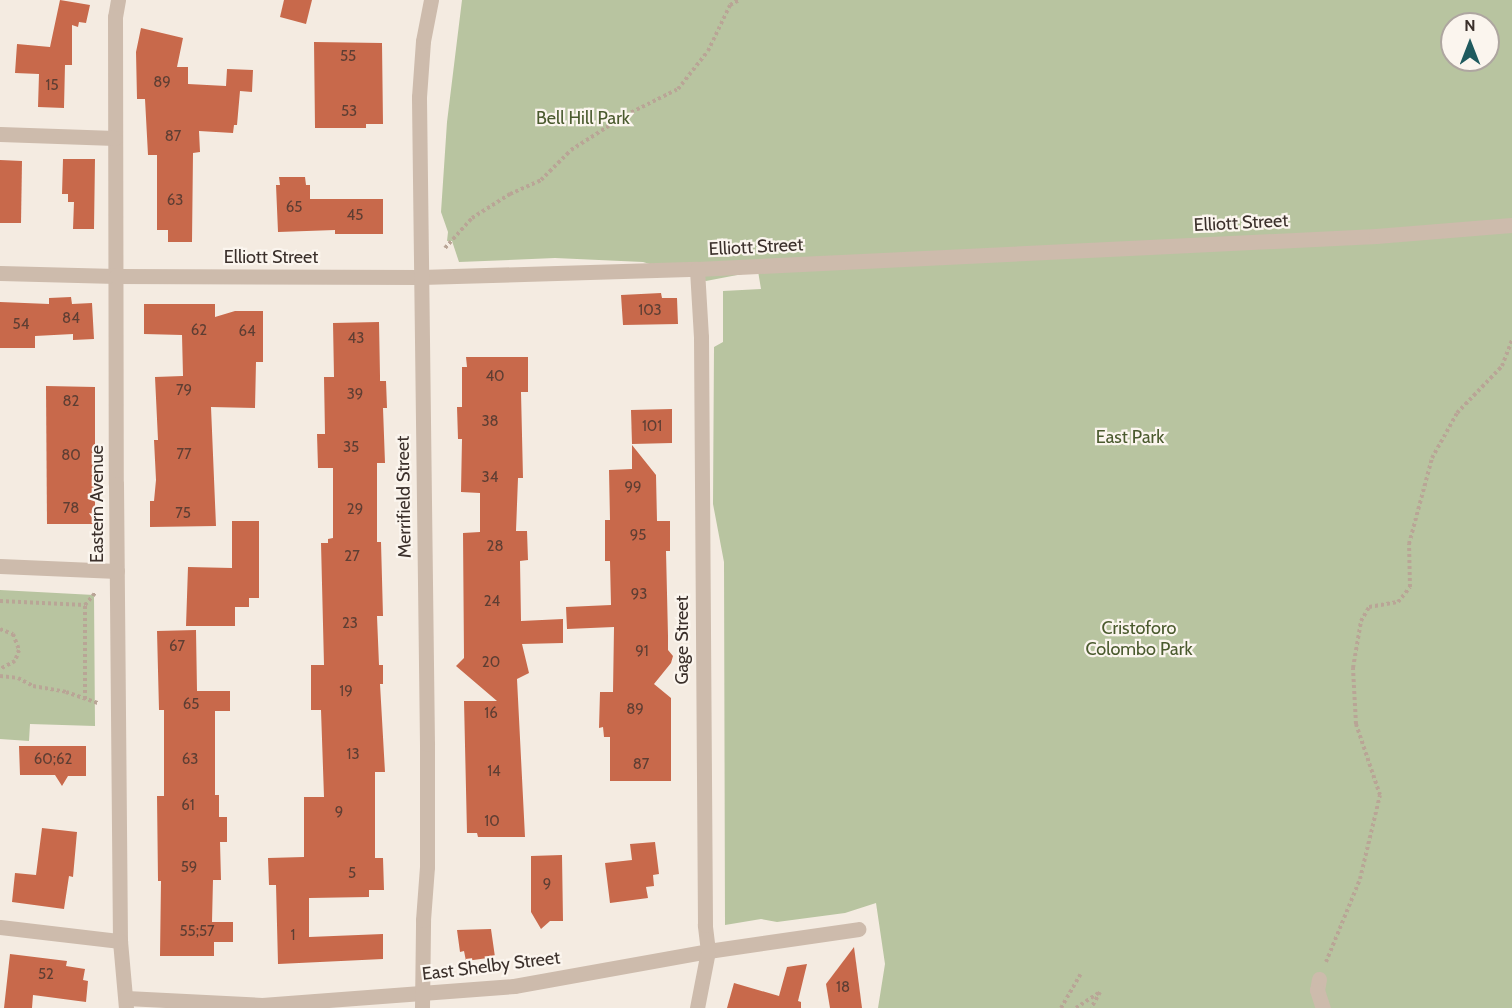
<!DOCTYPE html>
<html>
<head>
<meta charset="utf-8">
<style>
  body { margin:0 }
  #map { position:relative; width:1512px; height:1008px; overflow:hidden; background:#f4ebe1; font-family:Cabin,sans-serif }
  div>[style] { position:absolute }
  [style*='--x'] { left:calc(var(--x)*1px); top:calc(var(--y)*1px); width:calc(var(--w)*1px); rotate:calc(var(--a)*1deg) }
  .green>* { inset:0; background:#b8c4a0 }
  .building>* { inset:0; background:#c8694b }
  .path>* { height:4px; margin-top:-2px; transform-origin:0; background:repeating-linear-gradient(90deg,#b9a596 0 3px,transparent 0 6px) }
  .minor>* { height:15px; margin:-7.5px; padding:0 7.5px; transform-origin:7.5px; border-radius:7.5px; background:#cdbbac }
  span { translate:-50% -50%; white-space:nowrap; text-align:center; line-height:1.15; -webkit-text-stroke:4.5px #fbf5ee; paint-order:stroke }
  .number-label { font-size:15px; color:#5e3e33 }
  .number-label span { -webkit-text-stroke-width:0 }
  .park-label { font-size:18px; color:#4a5a2e }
  .street-label { font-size:18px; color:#3b302b }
  .north { position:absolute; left:1440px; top:12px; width:60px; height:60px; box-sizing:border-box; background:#fbf5ee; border:2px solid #aea6a0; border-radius:50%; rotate:0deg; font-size:16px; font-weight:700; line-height:24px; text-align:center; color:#3b302b }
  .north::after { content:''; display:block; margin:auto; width:21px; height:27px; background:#1f5a5e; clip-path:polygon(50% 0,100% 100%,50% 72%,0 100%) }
</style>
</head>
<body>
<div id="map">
  <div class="green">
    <div style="clip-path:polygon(evenodd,462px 0,1512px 0,1512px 1008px,878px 1008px,885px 964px,876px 903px,845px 913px,777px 922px,761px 919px,725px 925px,724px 562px,713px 504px,714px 347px,723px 342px,723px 291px,761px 289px,758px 271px,706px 281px,643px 262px,555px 258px,459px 262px,452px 241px,447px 241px,448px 232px,441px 212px,447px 122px,462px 0,1452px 24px,1488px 24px,1488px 60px,1452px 60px,1452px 24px)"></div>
    <div style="clip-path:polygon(0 590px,94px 595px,95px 726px,30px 724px,29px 741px,0 739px)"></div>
  </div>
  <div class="building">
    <div style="clip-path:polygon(60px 0,90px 5px,86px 23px,79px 22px,78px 27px,72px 25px,72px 65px,65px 65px,64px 108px,38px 107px,39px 74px,15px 73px,17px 44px,50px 47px)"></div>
    <div style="clip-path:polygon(284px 0,312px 0,306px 24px,280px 17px)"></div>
    <div style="clip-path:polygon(141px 28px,183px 38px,177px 67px,188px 67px,188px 84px,226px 86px,227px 69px,253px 70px,252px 92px,240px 91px,237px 125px,234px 125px,233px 133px,199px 131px,200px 152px,193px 153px,192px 242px,168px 242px,168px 230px,157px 230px,157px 155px,148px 155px,145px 99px,137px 99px,136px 52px)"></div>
    <div style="clip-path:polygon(314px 42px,382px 43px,383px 124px,366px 124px,366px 128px,315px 128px)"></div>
    <div style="clip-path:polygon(63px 159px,95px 159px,94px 229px,73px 229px,74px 202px,68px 202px,68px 194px,62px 194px)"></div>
    <div style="clip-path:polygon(0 160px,22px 161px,21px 223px,0 223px)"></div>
    <div style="clip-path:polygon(279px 177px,305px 177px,306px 185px,310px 185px,310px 199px,383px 199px,383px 234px,335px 234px,335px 230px,278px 232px,276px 185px,280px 185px)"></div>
    <div style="clip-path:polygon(661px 293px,662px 298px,677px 298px,678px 324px,623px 325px,621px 295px)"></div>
    <div style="clip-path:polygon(71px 297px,72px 304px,92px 303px,94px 339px,73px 340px,73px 334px,35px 336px,35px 348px,0 348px,0 302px,49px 304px,49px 298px)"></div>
    <div style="clip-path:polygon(144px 304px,215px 304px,215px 317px,235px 311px,263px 311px,263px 362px,256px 362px,255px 408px,211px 407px,216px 526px,150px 527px,150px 501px,154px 501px,156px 480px,154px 440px,158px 440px,155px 377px,183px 376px,182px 335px,144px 334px)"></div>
    <div style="clip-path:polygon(379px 322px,380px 376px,380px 381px,386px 381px,387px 408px,383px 408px,385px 463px,377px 463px,377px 542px,381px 542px,383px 616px,377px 616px,379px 665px,383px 665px,383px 684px,380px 684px,385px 772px,375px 772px,375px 858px,383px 858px,384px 890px,369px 890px,369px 897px,309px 898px,309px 937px,383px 934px,383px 959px,278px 964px,276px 885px,269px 885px,268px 858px,304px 857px,304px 797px,324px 797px,321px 710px,311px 710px,311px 665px,324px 665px,321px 543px,328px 543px,328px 539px,333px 538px,333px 468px,318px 468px,317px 434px,325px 434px,324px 377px,334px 377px,333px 323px)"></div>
    <div style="clip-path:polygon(466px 357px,528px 357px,528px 392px,521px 392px,523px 478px,518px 478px,516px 531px,527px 531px,528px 560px,520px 561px,521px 621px,563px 619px,563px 643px,522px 644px,529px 673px,517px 679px,525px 837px,478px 837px,477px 833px,467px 833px,464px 701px,497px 701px,456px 666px,464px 658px,463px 533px,480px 532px,480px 493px,461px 492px,462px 439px,458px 439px,457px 407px,462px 407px,462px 367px,467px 367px)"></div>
    <div style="clip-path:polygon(46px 386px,95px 387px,95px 524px,47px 524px)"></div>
    <div style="clip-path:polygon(672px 409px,672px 443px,632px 444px,631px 410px)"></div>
    <div style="clip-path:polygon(632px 445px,656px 475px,657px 521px,670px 521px,670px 551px,666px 551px,668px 636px,668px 650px,673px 656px,671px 663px,654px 684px,671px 698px,671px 781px,610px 781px,610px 737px,604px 737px,603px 727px,599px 728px,600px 692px,613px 692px,614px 627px,567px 629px,566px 607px,611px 605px,610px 561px,605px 561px,605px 520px,610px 520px,609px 470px,632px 469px)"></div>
    <div style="clip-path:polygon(232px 521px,259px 521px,259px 598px,249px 598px,249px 607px,235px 607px,235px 626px,186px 626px,188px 567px,232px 568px)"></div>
    <div style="clip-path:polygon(196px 630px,197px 691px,230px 691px,230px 711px,215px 711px,215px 795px,219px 795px,219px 817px,227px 817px,227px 842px,220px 842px,221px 880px,213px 880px,212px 922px,233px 922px,233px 942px,214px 942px,214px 956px,160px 956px,161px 881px,158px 881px,157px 796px,164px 796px,164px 710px,159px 710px,157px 631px)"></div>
    <div style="clip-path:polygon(19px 746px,86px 746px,86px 776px,68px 776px,62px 786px,55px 775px,20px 775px)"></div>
    <div style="clip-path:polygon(42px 828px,77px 832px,73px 877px,69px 876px,64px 909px,12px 902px,15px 873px,36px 875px)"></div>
    <div style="clip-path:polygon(655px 842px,659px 874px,653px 875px,654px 886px,646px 887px,648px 898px,610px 903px,605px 863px,632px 860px,630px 844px)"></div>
    <div style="clip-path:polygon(562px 855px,563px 921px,550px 921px,541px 929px,531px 912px,531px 856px)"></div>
    <div style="clip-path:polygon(491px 929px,495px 957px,466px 961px,464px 951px,460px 952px,457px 930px)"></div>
    <div style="clip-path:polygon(854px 947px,862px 1008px,830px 1008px,826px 984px)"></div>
    <div style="clip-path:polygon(10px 954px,67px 961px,66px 966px,85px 969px,83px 980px,88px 981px,86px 1002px,33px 995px,32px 1008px,4px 1008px)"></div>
    <div style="clip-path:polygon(807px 964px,798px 1001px,801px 1002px,801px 1008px,727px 1008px,734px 983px,779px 996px,787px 967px)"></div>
  </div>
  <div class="path">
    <div style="--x:445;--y:248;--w:40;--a:-48"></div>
    <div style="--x:472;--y:218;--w:45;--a:-32.3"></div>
    <div style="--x:510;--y:194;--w:34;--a:-24"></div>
    <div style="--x:541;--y:180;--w:42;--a:-45"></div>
    <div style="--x:571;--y:150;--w:65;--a:-32.5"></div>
    <div style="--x:626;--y:115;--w:58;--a:-26.6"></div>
    <div style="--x:678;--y:89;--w:48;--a:-51.7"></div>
    <div style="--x:708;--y:51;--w:51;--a:-64.4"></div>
    <div style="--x:730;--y:5;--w:10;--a:-29"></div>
    <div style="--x:0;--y:601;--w:85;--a:2.7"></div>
    <div style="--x:0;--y:629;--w:14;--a:21"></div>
    <div style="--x:13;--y:634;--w:17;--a:69"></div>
    <div style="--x:19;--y:650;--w:12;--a:110"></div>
    <div style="--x:15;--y:661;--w:17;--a:152"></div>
    <div style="--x:0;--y:676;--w:18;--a:6"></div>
    <div style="--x:18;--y:678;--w:17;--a:28"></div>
    <div style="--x:33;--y:686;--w:34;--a:10"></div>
    <div style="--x:66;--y:692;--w:34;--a:19"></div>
    <div style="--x:85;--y:699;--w:94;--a:-90"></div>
    <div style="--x:85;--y:605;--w:17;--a:-50"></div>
    <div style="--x:1326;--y:962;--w:90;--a:-67.7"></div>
    <div style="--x:1360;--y:879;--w:86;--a:-76.6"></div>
    <div style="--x:1380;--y:795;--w:75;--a:-108.7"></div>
    <div style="--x:1356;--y:724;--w:56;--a:-93.1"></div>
    <div style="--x:1353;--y:668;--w:48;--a:-80.3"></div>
    <div style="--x:1361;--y:621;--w:16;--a:-60"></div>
    <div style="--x:1369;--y:607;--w:29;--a:-10"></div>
    <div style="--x:1398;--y:602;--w:19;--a:-51"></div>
    <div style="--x:1410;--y:587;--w:43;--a:-91.3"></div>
    <div style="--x:1409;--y:544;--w:89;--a:-75"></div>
    <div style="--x:1432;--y:458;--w:51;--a:-60.9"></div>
    <div style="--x:1457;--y:413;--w:65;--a:-46.2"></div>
    <div style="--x:1502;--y:366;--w:28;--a:-69"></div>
    <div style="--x:1061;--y:1008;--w:39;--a:-60"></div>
    <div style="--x:1076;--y:1008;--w:29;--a:-34"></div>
    <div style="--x:1100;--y:992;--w:18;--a:119"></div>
  </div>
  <div class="minor">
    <div style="--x:118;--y:0;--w:17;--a:100"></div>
    <div style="--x:115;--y:17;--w:467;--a:89.9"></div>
    <div style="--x:116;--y:484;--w:457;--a:89.5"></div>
    <div style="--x:120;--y:941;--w:67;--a:84.9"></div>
    <div style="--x:0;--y:134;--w:115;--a:2"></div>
    <div style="--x:0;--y:273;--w:116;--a:1.5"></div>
    <div style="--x:116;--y:276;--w:305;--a:0.2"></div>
    <div style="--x:421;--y:277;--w:276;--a:-1.7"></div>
    <div style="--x:697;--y:269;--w:680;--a:-2.78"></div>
    <div style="--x:1376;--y:236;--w:136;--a:-4.6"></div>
    <div style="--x:0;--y:566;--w:117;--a:2.4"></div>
    <div style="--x:0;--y:927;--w:121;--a:6.7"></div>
    <div style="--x:1319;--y:979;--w:11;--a:100"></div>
    <div style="--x:1317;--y:990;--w:19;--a:72"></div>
    <div style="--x:126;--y:998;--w:136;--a:2.9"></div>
    <div style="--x:262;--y:1005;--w:253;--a:-4.3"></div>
    <div style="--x:514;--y:986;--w:197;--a:-10.2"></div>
    <div style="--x:708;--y:951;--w:152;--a:-8.3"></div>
    <div style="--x:422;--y:1008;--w:88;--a:-89.3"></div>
    <div style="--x:423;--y:920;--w:53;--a:-85.7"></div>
    <div style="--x:427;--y:867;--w:123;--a:-90"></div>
    <div style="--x:427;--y:744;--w:647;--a:-90.71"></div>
    <div style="--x:419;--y:97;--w:56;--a:-85.9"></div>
    <div style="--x:423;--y:41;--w:42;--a:-79"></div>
    <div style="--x:697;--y:1008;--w:58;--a:-79.1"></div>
    <div style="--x:708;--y:951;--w:26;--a:-97"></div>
    <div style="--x:705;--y:925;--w:588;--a:-90.39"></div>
    <div style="--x:701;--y:337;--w:68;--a:-93.4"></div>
  </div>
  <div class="number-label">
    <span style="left:348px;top:57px">55</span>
    <span style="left:162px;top:83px">89</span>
    <span style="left:52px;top:86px">15</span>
    <span style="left:349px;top:112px">53</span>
    <span style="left:173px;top:137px">87</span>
    <span style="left:175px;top:201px">63</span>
    <span style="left:294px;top:208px">65</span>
    <span style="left:355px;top:216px">45</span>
    <span style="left:650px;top:311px">103</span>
    <span style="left:71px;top:319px">84</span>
    <span style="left:21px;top:325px">54</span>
    <span style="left:199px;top:331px">62</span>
    <span style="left:247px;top:332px">64</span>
    <span style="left:356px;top:339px">43</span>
    <span style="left:495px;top:377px">40</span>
    <span style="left:184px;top:391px">79</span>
    <span style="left:355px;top:395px">39</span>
    <span style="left:71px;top:402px">82</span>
    <span style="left:490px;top:422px">38</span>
    <span style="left:652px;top:427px">101</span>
    <span style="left:351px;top:448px">35</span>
    <span style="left:184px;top:455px">77</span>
    <span style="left:71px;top:456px">80</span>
    <span style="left:490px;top:478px">34</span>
    <span style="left:633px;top:488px">99</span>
    <span style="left:71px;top:509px">78</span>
    <span style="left:355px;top:510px">29</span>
    <span style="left:183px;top:514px">75</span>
    <span style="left:638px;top:536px">95</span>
    <span style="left:495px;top:547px">28</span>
    <span style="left:352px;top:557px">27</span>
    <span style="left:639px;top:595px">93</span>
    <span style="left:492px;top:602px">24</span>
    <span style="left:350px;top:624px">23</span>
    <span style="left:177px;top:647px">67</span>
    <span style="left:642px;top:652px">91</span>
    <span style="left:491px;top:663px">20</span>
    <span style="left:346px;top:692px">19</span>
    <span style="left:191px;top:705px">65</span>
    <span style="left:635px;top:710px">89</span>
    <span style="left:491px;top:714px">16</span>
    <span style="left:353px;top:755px">13</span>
    <span style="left:53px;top:760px">60;62</span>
    <span style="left:190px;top:760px">63</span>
    <span style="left:641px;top:765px">87</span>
    <span style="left:494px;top:772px">14</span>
    <span style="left:188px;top:806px">61</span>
    <span style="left:339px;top:813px">9</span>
    <span style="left:492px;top:822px">10</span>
    <span style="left:189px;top:868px">59</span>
    <span style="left:352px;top:874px">5</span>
    <span style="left:547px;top:885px">9</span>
    <span style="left:197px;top:932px">55;57</span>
    <span style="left:293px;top:936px">1</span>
    <span style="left:46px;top:975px">52</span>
    <span style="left:843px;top:988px">18</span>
  </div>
  <div class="park-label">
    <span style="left:583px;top:118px">Bell Hill Park</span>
    <span style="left:1130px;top:437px">East Park</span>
    <span style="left:1139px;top:639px">Cristoforo<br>Colombo Park</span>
  </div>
  <div class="street-label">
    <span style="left:1241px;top:223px;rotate:-3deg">Elliott Street</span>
    <span style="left:756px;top:247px;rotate:-3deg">Elliott Street</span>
    <span style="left:271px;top:257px">Elliott Street</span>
    <span style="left:404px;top:497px;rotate:-91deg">Merrifield Street</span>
    <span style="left:97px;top:504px;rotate:-90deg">Eastern Avenue</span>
    <span style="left:682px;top:640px;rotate:-90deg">Gage Street</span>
    <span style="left:491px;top:966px;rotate:-7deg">East Shelby Street</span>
  </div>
  <div class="north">N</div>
</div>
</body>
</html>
